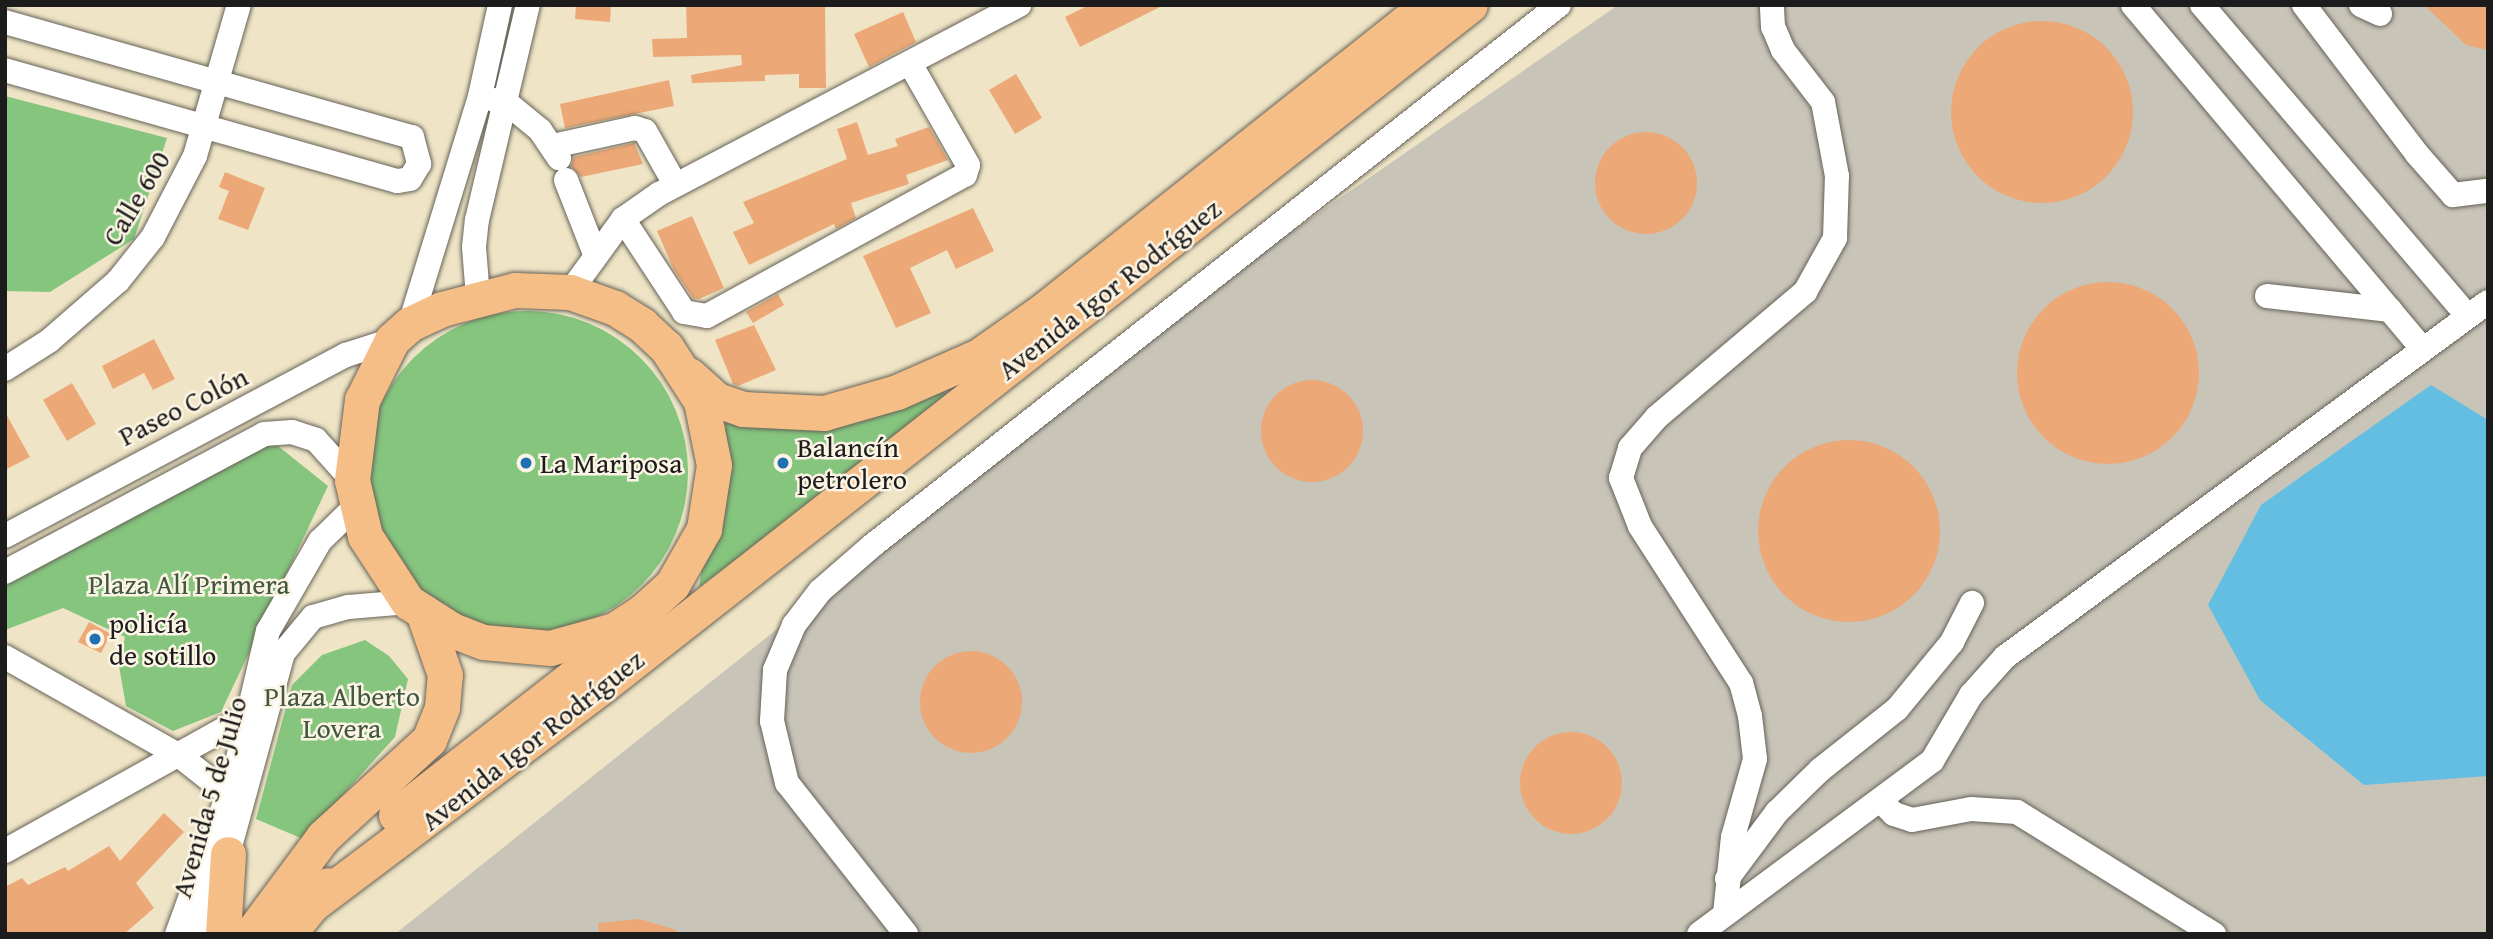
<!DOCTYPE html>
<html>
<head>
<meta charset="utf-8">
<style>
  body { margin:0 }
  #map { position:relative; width:2493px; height:939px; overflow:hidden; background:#efe5c6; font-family:"Gentium Book Plus",serif }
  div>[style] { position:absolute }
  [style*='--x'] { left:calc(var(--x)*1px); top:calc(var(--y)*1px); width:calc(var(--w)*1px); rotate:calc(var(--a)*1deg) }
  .industrial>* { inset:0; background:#c8c4b8 }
  .green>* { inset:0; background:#85c57e }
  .round { border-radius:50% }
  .water>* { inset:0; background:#63bee1 }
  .building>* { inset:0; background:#eca977 }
  .roads { filter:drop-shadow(0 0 2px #666258) drop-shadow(0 0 2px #666258) }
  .minor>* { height:24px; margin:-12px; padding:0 12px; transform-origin:12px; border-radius:12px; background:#fff }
  .highway>* { height:35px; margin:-17.5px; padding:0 17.5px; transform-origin:17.5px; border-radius:17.5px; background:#f6be87 }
  .dots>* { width:19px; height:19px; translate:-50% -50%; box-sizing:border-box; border:4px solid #fcf5e5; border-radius:50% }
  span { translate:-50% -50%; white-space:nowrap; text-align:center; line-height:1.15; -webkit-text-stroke:5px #fcf5e5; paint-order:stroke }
  .street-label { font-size:28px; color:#1c1c1c }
  .poi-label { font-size:28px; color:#1c1c1c }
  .left { translate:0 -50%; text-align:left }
  .park-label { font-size:28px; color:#41573e }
  .frame { position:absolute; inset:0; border:7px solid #1c1c1c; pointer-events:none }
</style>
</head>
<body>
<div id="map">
  <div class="industrial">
    <div style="clip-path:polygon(1618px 5px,2488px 5px,2488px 934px,395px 934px,1159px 324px)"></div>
  </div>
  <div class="green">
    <div style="clip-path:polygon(5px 96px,167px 138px,134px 239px,50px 292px,5px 291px)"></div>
    <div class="round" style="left:366px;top:311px;width:322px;height:322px"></div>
    <div style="clip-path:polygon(943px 390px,951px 402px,699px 587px,727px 417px)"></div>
    <div style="clip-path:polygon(273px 442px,328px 486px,221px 712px,173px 731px,126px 706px,119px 666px,125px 637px,63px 608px,5px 630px,5px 586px)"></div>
    <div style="clip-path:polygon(365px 640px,389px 656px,408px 679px,395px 737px,303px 839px,256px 819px,292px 685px,322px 655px)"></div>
  </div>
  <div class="water">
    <div style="clip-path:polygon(2431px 385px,2488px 420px,2488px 776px,2364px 785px,2260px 700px,2208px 605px,2261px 505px)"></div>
  </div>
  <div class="building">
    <div style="clip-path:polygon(576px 5px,611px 5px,610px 22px,575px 19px)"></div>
    <div style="clip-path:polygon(686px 5px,825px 5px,826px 88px,799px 88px,799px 74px,765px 75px,765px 81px,692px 83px,691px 75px,742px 65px,741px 55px,653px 57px,652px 39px,687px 38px)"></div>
    <div style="clip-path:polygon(1089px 5px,1164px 5px,1080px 47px,1065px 17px)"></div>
    <div style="clip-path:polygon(2424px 5px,2488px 5px,2488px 50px,2466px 45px)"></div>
    <div style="clip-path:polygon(903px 12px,916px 42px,869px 67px,854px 34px)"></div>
    <div class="round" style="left:1951px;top:21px;width:182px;height:182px"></div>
    <div style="clip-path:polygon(1016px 74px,1042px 118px,1015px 134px,989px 90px)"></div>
    <div style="clip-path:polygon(669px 80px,674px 106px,565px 128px,560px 104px)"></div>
    <div style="clip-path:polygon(857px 122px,868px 155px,898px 146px,895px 139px,929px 127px,948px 160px,906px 175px,909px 184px,851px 203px,856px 218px,836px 229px,834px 224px,749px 265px,733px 232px,754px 223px,743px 202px,847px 159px,837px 129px)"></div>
    <div class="round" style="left:1595px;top:132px;width:102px;height:102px"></div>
    <div style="clip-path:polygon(634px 143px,643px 164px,581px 177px,571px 166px,574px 157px)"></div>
    <div style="clip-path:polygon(225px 172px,265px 188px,248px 230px,218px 219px,229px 191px,219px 187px)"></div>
    <div style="clip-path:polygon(973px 208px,994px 251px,956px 269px,947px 250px,910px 268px,931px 313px,896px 328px,863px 256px)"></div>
    <div style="clip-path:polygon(692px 216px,724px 288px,699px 299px,693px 298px,674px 270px,657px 231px)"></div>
    <div class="round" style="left:2017px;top:282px;width:182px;height:182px"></div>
    <div style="clip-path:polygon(778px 294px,784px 305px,753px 323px,746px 312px)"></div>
    <div style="clip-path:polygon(754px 325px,776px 370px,738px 386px,733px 384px,715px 340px)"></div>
    <div style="clip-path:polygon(154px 339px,175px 379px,153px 390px,144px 373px,113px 389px,102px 366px)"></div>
    <div class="round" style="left:1261px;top:380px;width:102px;height:102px"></div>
    <div style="clip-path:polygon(72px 383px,96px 424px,67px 441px,43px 400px)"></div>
    <div style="clip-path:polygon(5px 412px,30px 457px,5px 470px)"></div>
    <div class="round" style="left:1758px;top:440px;width:182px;height:182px"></div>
    <div style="clip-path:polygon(89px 622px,111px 634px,101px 653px,78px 642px)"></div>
    <div class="round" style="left:920px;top:651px;width:102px;height:102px"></div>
    <div class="round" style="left:1520px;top:732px;width:102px;height:102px"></div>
    <div style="clip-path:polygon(164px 813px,184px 832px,136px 883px,154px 908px,124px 934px,5px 934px,5px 887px,22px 878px,28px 885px,65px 867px,68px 871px,109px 846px,120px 861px)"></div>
    <div style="clip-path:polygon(640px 919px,676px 930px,676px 934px,599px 934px,598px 923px)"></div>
  </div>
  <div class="roads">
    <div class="minor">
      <div style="--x:2133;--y:5;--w:450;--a:49.9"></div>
      <div style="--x:2202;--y:5;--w:409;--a:49.5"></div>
      <div style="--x:2304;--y:5;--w:187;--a:52.8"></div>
      <div style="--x:2417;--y:154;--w:55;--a:48.7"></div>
      <div style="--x:2453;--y:195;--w:35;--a:-7"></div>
      <div style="--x:2361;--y:5;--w:21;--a:25"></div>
      <div style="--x:5;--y:22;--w:423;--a:15.8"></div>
      <div style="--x:412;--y:137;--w:28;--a:75"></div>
      <div style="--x:419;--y:164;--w:17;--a:121"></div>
      <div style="--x:410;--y:179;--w:13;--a:171"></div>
      <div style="--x:397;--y:181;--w:407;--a:-164.2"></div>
      <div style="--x:494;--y:100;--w:13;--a:13"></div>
      <div style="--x:507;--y:103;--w:43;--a:39.3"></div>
      <div style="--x:540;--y:130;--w:34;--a:56"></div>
      <div style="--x:553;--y:146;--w:84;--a:-12.4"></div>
      <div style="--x:635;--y:128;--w:10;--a:17"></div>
      <div style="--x:645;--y:131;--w:61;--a:60.5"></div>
      <div style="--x:566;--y:180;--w:79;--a:68.6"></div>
      <div style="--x:623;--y:219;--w:111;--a:56.7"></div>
      <div style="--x:684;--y:312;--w:23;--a:10"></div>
      <div style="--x:707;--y:316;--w:294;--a:-28.7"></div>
      <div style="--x:965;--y:175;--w:10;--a:-73"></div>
      <div style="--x:968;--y:165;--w:115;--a:-119.7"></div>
      <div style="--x:570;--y:292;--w:90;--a:-54"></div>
      <div style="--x:623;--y:219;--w:44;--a:-34.8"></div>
      <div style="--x:659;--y:194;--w:407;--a:-27.7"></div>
      <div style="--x:2267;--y:296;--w:124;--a:6.5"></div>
      <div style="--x:478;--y:297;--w:50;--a:-94.6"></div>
      <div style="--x:474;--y:247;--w:27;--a:-84"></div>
      <div style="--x:477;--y:220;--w:221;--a:-76.7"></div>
      <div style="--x:410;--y:324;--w:239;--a:-72.9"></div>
      <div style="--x:480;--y:96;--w:93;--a:-77.6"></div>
      <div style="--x:5;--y:369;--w:52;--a:-32.5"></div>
      <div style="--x:49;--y:341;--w:91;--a:-41"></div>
      <div style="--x:118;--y:281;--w:56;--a:-51.5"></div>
      <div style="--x:153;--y:237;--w:91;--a:-62.6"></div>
      <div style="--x:195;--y:156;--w:157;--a:-73.8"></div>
      <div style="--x:5;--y:536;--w:386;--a:-28"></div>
      <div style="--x:346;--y:355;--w:48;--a:-18.1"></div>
      <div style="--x:5;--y:572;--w:293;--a:-28"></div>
      <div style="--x:264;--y:434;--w:28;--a:-4"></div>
      <div style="--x:292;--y:432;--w:25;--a:18"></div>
      <div style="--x:316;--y:440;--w:54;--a:48"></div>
      <div style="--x:5;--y:657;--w:201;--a:29.5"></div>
      <div style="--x:180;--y:756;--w:61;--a:38.4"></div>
      <div style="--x:1881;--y:801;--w:18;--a:45"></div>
      <div style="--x:1894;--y:814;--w:19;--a:18"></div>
      <div style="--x:1912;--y:820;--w:60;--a:-10.6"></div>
      <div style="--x:1971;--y:809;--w:46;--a:3.7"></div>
      <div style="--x:2017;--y:812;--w:232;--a:31.8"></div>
      <div style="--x:5;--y:851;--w:274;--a:-29.1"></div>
      <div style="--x:244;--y:718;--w:9;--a:6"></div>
      <div style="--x:1727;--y:879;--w:84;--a:-53.3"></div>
      <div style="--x:1777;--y:812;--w:60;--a:-44.3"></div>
      <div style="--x:1820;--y:770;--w:98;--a:-38.4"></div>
      <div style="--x:1897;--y:709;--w:87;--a:-50.6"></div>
      <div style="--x:1952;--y:642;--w:44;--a:-62.9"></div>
      <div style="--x:1725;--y:914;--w:77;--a:-84.1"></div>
      <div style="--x:1733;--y:837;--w:81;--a:-74.2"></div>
      <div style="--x:1755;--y:759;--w:43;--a:-96.6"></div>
      <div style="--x:1750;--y:716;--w:34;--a:-105"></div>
      <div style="--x:1741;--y:683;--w:187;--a:-122.8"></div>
      <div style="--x:1640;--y:526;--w:52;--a:-111.6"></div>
      <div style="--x:1621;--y:478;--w:31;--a:-73"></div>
      <div style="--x:1630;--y:448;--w:41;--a:-48.9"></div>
      <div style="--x:1657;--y:417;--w:194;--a:-40.2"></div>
      <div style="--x:1805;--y:292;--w:62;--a:-60.9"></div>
      <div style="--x:1835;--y:238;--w:62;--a:-88.2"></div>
      <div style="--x:1837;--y:176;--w:75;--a:-100.7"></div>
      <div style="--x:1823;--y:102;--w:66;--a:-127.6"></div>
      <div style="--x:1783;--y:50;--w:25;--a:-113"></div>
      <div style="--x:1773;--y:27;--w:22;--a:-93"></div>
      <div style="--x:177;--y:934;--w:160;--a:-69.9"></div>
      <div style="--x:232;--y:784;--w:157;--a:-76.8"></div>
      <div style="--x:268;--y:631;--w:104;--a:-60"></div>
      <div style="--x:320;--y:541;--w:50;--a:-44.2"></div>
      <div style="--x:197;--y:934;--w:86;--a:-68.8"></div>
      <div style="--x:228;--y:854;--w:208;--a:-74.7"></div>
      <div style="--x:283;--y:653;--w:47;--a:-50.2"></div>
      <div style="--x:313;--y:617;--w:37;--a:-16"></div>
      <div style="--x:349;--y:607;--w:59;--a:-4.8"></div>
      <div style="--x:906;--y:934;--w:192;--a:-128.2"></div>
      <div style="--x:787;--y:783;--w:64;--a:-103.6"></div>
      <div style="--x:772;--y:721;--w:51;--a:-86.6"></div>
      <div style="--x:775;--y:670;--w:49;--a:-67.1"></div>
      <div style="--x:794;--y:625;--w:43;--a:-52.6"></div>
      <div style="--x:820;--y:591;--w:70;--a:-41"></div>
      <div style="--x:873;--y:545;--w:873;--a:-38.21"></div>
      <div style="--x:1699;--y:934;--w:290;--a:-36.6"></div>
      <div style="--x:1932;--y:761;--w:77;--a:-59.4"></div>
      <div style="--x:1971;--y:695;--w:51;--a:-48.2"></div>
      <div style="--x:2005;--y:657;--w:599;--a:-36.32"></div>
    </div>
    <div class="highway">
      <div style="--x:515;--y:290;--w:55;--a:2.1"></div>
      <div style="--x:570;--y:292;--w:48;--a:19.6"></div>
      <div style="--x:615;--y:308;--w:32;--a:32"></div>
      <div style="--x:642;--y:325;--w:33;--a:43"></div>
      <div style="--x:666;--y:347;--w:64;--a:57.1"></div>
      <div style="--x:701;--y:401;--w:65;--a:78.5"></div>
      <div style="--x:714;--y:465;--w:65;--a:98.9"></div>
      <div style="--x:704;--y:529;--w:64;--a:119.7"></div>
      <div style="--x:672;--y:585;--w:40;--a:138"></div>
      <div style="--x:642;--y:612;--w:33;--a:147"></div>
      <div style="--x:614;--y:630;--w:66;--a:164.3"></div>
      <div style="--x:550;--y:648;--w:67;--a:-174.9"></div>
      <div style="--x:483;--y:642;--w:33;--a:-159"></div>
      <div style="--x:452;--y:630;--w:52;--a:-147.5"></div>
      <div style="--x:408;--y:602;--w:79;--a:-123.1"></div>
      <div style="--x:365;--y:536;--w:57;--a:-103.1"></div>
      <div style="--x:352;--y:480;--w:81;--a:-82.9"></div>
      <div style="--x:362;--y:400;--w:67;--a:-63.4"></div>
      <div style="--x:392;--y:340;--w:24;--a:-42"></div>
      <div style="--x:410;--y:324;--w:35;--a:-25"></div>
      <div style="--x:442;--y:309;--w:75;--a:-14.6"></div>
      <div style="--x:689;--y:375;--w:38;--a:42"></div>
      <div style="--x:717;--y:400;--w:28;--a:19"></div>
      <div style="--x:743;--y:409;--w:81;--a:2.8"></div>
      <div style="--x:824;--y:413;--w:76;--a:-16"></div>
      <div style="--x:897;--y:392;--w:90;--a:-23.7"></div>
      <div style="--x:979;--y:356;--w:80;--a:-35.3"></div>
      <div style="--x:1044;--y:310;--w:490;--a:-38.5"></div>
      <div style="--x:396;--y:815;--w:265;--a:-38"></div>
      <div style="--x:605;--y:652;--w:25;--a:-47"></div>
      <div style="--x:314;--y:903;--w:361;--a:-37"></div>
      <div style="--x:602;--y:686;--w:1103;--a:-38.12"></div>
      <div style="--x:223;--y:934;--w:80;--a:-86.4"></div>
      <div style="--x:251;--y:934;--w:121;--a:-53.4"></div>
      <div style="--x:323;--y:837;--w:144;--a:-42.5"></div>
      <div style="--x:429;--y:740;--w:35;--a:-68"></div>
      <div style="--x:442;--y:707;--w:32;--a:-85"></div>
      <div style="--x:445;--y:675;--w:67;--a:-109.2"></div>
      <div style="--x:288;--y:934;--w:63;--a:-50.8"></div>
    </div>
  </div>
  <div class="dots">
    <div style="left:526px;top:463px;background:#1f6fb2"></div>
    <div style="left:783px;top:463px;background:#1f6fb2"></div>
    <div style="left:95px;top:639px;background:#1f6fb2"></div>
  </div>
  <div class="street-label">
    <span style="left:136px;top:198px;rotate:-59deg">Calle 600</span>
    <span style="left:1109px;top:289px;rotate:-38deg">Avenida Igor Rodríguez</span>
    <span style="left:183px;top:406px;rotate:-27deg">Paseo Colón</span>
    <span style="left:532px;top:740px;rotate:-38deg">Avenida Igor Rodríguez</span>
    <span style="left:209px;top:797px;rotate:-74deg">Avenida 5 de Julio</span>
  </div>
  <div class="poi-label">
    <span class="left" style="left:797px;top:463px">Balancín<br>petrolero</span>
    <span class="left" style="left:540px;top:463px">La Mariposa</span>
    <span class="left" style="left:109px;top:639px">policía<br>de sotillo</span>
  </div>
  <div class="park-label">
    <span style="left:189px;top:584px">Plaza Alí Primera</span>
    <span style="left:342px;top:712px">Plaza Alberto<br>Lovera</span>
  </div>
  <div class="frame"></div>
</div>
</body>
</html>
